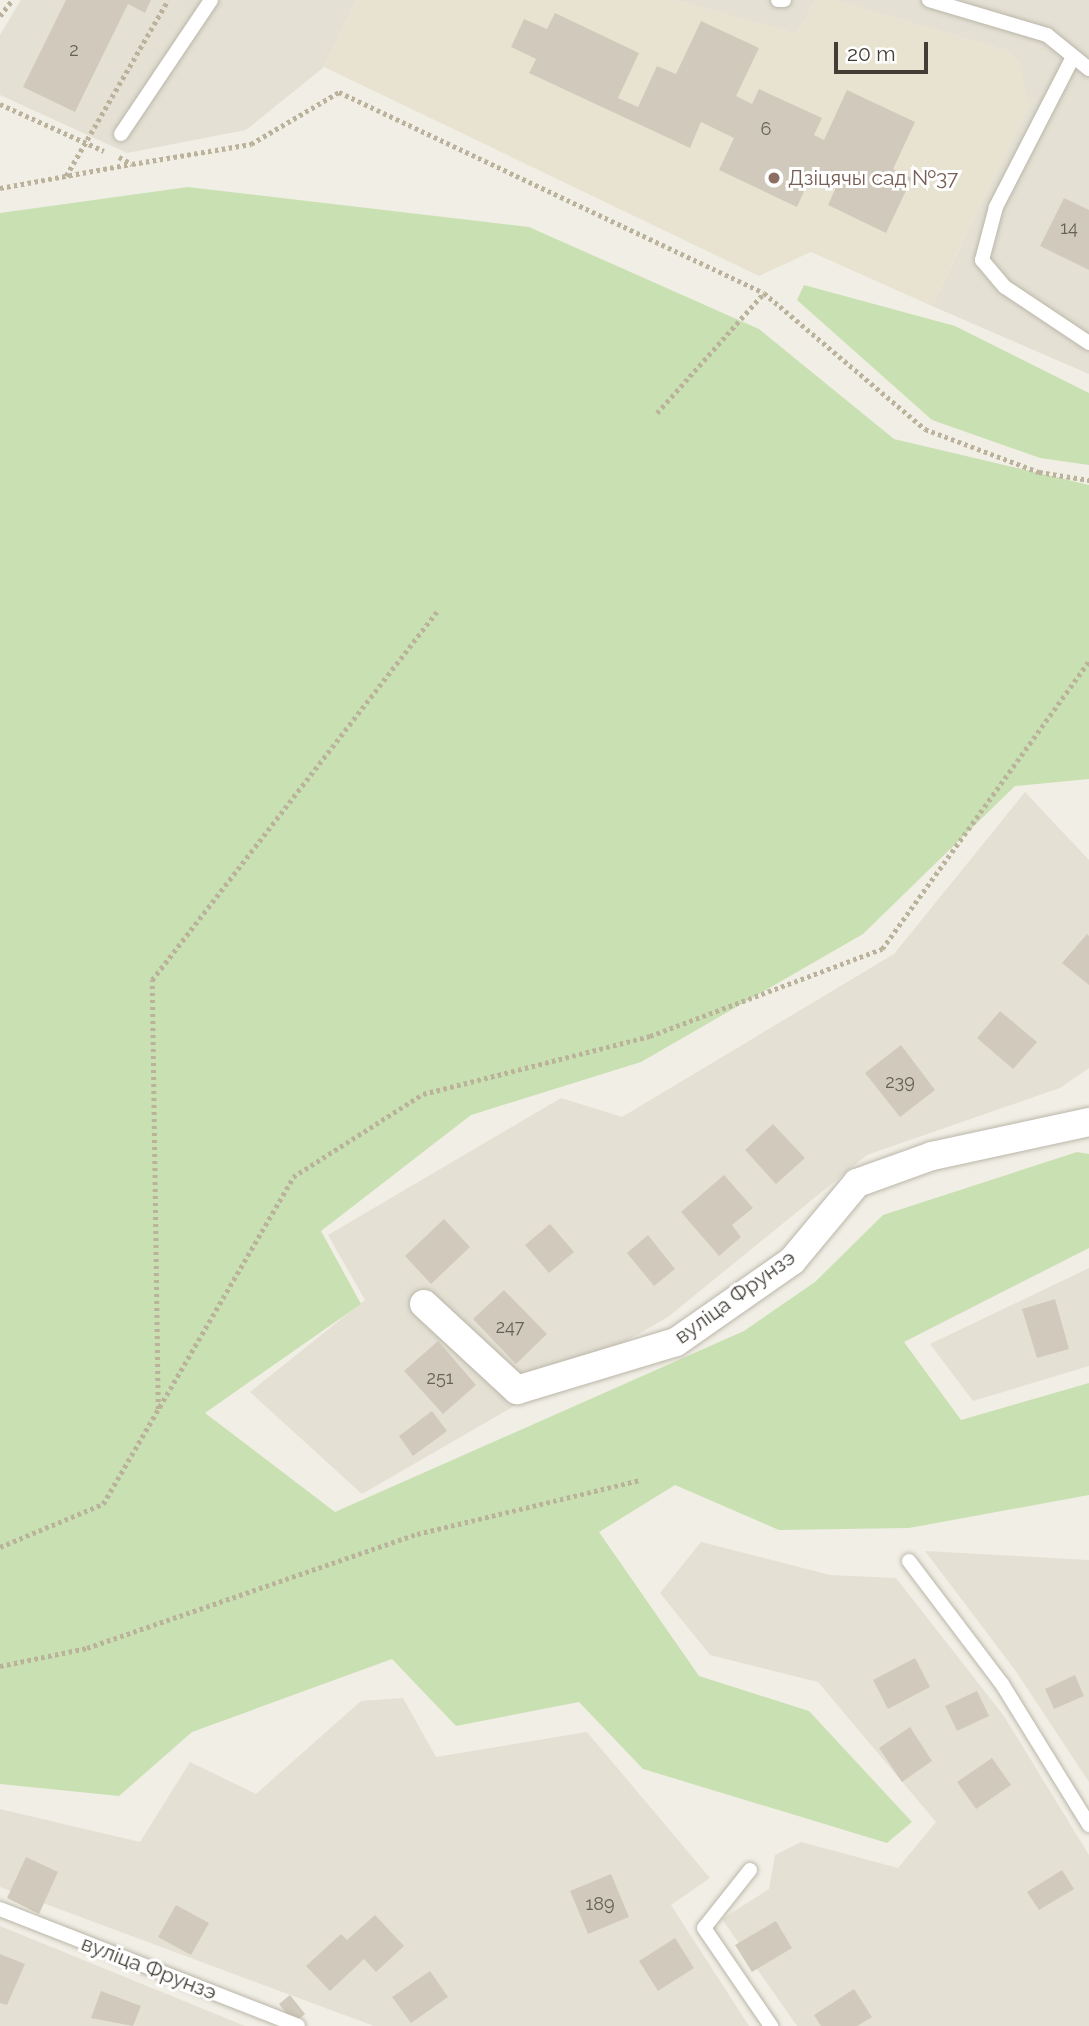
<!DOCTYPE html>
<html>
<head>
<meta charset="utf-8">
<style>
  body { margin:0 }
  #map { position:relative; width:1089px; height:2026px; overflow:hidden; background:#f1eee5; font-family:Raleway,sans-serif }
  div>[style] { position:absolute }
  [style*='--x'] { left:calc(var(--x)*1px); top:calc(var(--y)*1px); width:calc(var(--w)*1px); rotate:calc(var(--a)*1deg) }
  .residential>* { inset:0; background:#e4e0d4 }
  .education>* { inset:0; background:#e8e3d1 }
  .green>* { inset:0; background:#c9e1b2 }
  .building>* { inset:0; background:#d1cabc }
  .path>* { height:4.5px; margin-top:-2.25px; transform-origin:0; background:repeating-linear-gradient(90deg,#bbb29c 0 3.5px,transparent 0 7px) }
  .roads { filter:drop-shadow(0 0 2px #bbb6a9) drop-shadow(0 0 2px #bbb6a9) }
  .lane>* { height:14px; margin:-7px; padding:0 7px; transform-origin:7px; border-radius:7px; background:#fff }
  .street>* { height:28px; margin:-14px; padding:0 14px; transform-origin:14px; border-radius:14px; background:#fff }
  .dots>* { width:19px; height:19px; translate:-50% -50%; box-sizing:border-box; border:4px solid #fff; border-radius:50% }
  span { translate:-50% -50%; white-space:nowrap; text-align:center; line-height:1.15; -webkit-text-stroke:6px #fff; paint-order:stroke }
  .number-label { font-size:18px; color:#666158 }
  .number-label span { -webkit-text-stroke-width:0 }
  .education-label { font-size:21px; color:#785e54 }
  .left { translate:0 -50%; text-align:left }
  .street-label { font-size:21px; color:#423e36 }
  .scale { position:absolute; left:834px; top:42px; width:94px; height:32px; box-sizing:border-box; border:4px solid #423e36; border-top:0; padding-left:9px; font-size:21px; line-height:24px; white-space:nowrap; color:#423e36; -webkit-text-stroke:5px #fff; paint-order:stroke }
</style>
</head>
<body>
<div id="map">
  <div class="residential">
    <div style="clip-path:polygon(21px 0,356px 0,324px 67px,246px 130px,127px 153px,0 95px,0 35px)"></div>
    <div style="clip-path:polygon(676px 0,816px 0,796px 34px)"></div>
    <div style="clip-path:polygon(833px 0,1089px 0,1089px 374px,932px 306px,1029px 105px,1008px 51px)"></div>
    <div style="clip-path:polygon(1025px 792px,1089px 860px,1089px 1068px,1060px 1088px,867px 1155px,668px 1317px,362px 1494px,250px 1392px,365px 1300px,328px 1235px,561px 1098px,622px 1117px,894px 954px)"></div>
    <div style="clip-path:polygon(1089px 1268px,1089px 1366px,973px 1401px,930px 1344px)"></div>
    <div style="clip-path:polygon(701px 1542px,830px 1575px,896px 1578px,1004px 1716px,1089px 1855px,1089px 2026px,797px 2026px,722px 1919px,769px 1889px,775px 1855px,801px 1842px,898px 1868px,936px 1822px,818px 1682px,710px 1655px,660px 1593px)"></div>
    <div style="clip-path:polygon(925px 1551px,1089px 1560px,1089px 1782px,1015px 1670px)"></div>
    <div style="clip-path:polygon(403px 1698px,436px 1757px,587px 1732px,710px 1878px,671px 1905px,749px 2026px,374px 2026px,0 1887px,0 1809px,140px 1842px,190px 1762px,256px 1794px,361px 1701px)"></div>
    <div style="clip-path:polygon(0 1926px,245px 2026px,0 2026px)"></div>
  </div>
  <div class="education">
    <div style="clip-path:polygon(356px 0,676px 0,796px 34px,816px 0,833px 0,1008px 51px,1019px 61px,1029px 105px,932px 306px,811px 252px,759px 276px,324px 67px)"></div>
  </div>
  <div class="green">
    <div style="clip-path:polygon(188px 187px,529px 227px,759px 329px,894px 439px,1089px 485px,1089px 779px,1015px 786px,863px 934px,641px 1062px,471px 1115px,321px 1231px,361px 1304px,205px 1413px,335px 1512px,744px 1331px,815px 1282px,883px 1215px,1077px 1152px,1089px 1154px,1089px 1248px,904px 1342px,961px 1420px,1089px 1383px,1089px 1495px,909px 1528px,779px 1530px,675px 1485px,599px 1532px,699px 1676px,809px 1711px,912px 1822px,887px 1843px,643px 1769px,579px 1702px,456px 1726px,392px 1659px,192px 1732px,119px 1796px,0 1784px,0 213px)"></div>
    <div style="clip-path:polygon(804px 285px,955px 326px,1089px 393px,1089px 465px,1040px 458px,932px 420px,797px 300px)"></div>
  </div>
  <div class="building">
    <div style="clip-path:polygon(66px 0,151px 0,145px 13px,128px 4px,75px 112px,23px 87px)"></div>
    <div style="clip-path:polygon(555px 13px,639px 53px,618px 98px,638px 107px,657px 66px,676px 74px,701px 21px,759px 48px,736px 96px,752px 104px,759px 89px,822px 118px,814px 135px,824px 140px,847px 90px,915px 122px,893px 169px,912px 178px,886px 233px,828px 205px,838px 183px,813px 171px,797px 207px,719px 170px,734px 138px,701px 122px,690px 148px,529px 73px,536px 59px,511px 47px,524px 19px,547px 29px)"></div>
    <div style="clip-path:polygon(1064px 198px,1089px 210px,1089px 270px,1040px 246px)"></div>
    <div style="clip-path:polygon(1087px 934px,1089px 936px,1089px 985px,1062px 963px)"></div>
    <div style="clip-path:polygon(1000px 1011px,1037px 1042px,1013px 1069px,977px 1038px)"></div>
    <div style="clip-path:polygon(901px 1045px,935px 1090px,900px 1117px,865px 1073px)"></div>
    <div style="clip-path:polygon(773px 1124px,805px 1158px,776px 1184px,745px 1150px)"></div>
    <div style="clip-path:polygon(724px 1175px,753px 1208px,732px 1225px,741px 1237px,719px 1256px,681px 1212px)"></div>
    <div style="clip-path:polygon(444px 1219px,470px 1247px,431px 1284px,405px 1256px)"></div>
    <div style="clip-path:polygon(550px 1224px,574px 1252px,549px 1273px,525px 1245px)"></div>
    <div style="clip-path:polygon(648px 1235px,675px 1269px,654px 1286px,627px 1253px)"></div>
    <div style="clip-path:polygon(504px 1290px,547px 1334px,516px 1364px,473px 1319px)"></div>
    <div style="clip-path:polygon(1055px 1299px,1069px 1349px,1037px 1358px,1022px 1309px)"></div>
    <div style="clip-path:polygon(438px 1341px,476px 1385px,443px 1414px,404px 1371px)"></div>
    <div style="clip-path:polygon(432px 1411px,447px 1431px,413px 1456px,399px 1436px)"></div>
    <div style="clip-path:polygon(915px 1658px,930px 1687px,888px 1709px,873px 1680px)"></div>
    <div style="clip-path:polygon(1075px 1675px,1084px 1696px,1054px 1709px,1045px 1689px)"></div>
    <div style="clip-path:polygon(977px 1691px,989px 1716px,957px 1731px,945px 1706px)"></div>
    <div style="clip-path:polygon(910px 1727px,932px 1761px,902px 1782px,879px 1748px)"></div>
    <div style="clip-path:polygon(992px 1758px,1011px 1785px,976px 1809px,957px 1782px)"></div>
    <div style="clip-path:polygon(26px 1857px,58px 1872px,39px 1914px,7px 1898px)"></div>
    <div style="clip-path:polygon(1062px 1870px,1074px 1889px,1039px 1910px,1027px 1892px)"></div>
    <div style="clip-path:polygon(611px 1874px,629px 1917px,588px 1934px,570px 1891px)"></div>
    <div style="clip-path:polygon(176px 1905px,209px 1923px,191px 1955px,158px 1937px)"></div>
    <div style="clip-path:polygon(375px 1915px,404px 1946px,376px 1972px,364px 1959px,330px 1991px,306px 1966px,341px 1934px,347px 1940px)"></div>
    <div style="clip-path:polygon(776px 1921px,792px 1948px,752px 1972px,735px 1945px)"></div>
    <div style="clip-path:polygon(675px 1938px,694px 1968px,658px 1991px,639px 1961px)"></div>
    <div style="clip-path:polygon(0 1954px,25px 1964px,7px 2005px,0 2003px)"></div>
    <div style="clip-path:polygon(430px 1971px,448px 1997px,411px 2023px,392px 1997px)"></div>
    <div style="clip-path:polygon(854px 1989px,872px 2017px,857px 2026px,821px 2026px,814px 2015px)"></div>
    <div style="clip-path:polygon(101px 1991px,141px 2006px,133px 2026px,91px 2018px)"></div>
    <div style="clip-path:polygon(290px 1995px,305px 2014px,294px 2023px,279px 2004px)"></div>
  </div>
  <div class="path">
    <div style="--x:0;--y:16;--w:20;--a:-53"></div>
    <div style="--x:0;--y:104;--w:114;--a:24.3"></div>
    <div style="--x:119;--y:157;--w:15;--a:28"></div>
    <div style="--x:132;--y:164;--w:121;--a:-9.5"></div>
    <div style="--x:251;--y:144;--w:102;--a:-30.6"></div>
    <div style="--x:339;--y:92;--w:470;--a:25.3"></div>
    <div style="--x:764;--y:293;--w:211;--a:40.2"></div>
    <div style="--x:925;--y:429;--w:122;--a:20.7"></div>
    <div style="--x:1039;--y:472;--w:51;--a:9.1"></div>
    <div style="--x:66;--y:176;--w:203;--a:-59.9"></div>
    <div style="--x:0;--y:188;--w:133;--a:-10.4"></div>
    <div style="--x:657;--y:413;--w:161;--a:-48.3"></div>
    <div style="--x:158;--y:1409;--w:429;--a:-90.8"></div>
    <div style="--x:152;--y:980;--w:466;--a:-52.3"></div>
    <div style="--x:0;--y:1547;--w:112;--a:-22.7"></div>
    <div style="--x:103;--y:1504;--w:378;--a:-59.8"></div>
    <div style="--x:293;--y:1177;--w:154;--a:-32.6"></div>
    <div style="--x:423;--y:1094;--w:234;--a:-14.3"></div>
    <div style="--x:650;--y:1036;--w:248;--a:-20.6"></div>
    <div style="--x:882;--y:949;--w:355;--a:-54.3"></div>
    <div style="--x:0;--y:1666;--w:89;--a:-11.7"></div>
    <div style="--x:87;--y:1648;--w:349;--a:-19.1"></div>
    <div style="--x:417;--y:1534;--w:230;--a:-13.6"></div>
  </div>
  <div class="roads">
    <div class="lane">
      <div style="--x:778;--y:0;--w:6;--a:0"></div>
      <div style="--x:929;--y:0;--w:123;--a:16.5"></div>
      <div style="--x:1047;--y:35;--w:54;--a:39"></div>
      <div style="--x:1073;--y:57;--w:169;--a:117.2"></div>
      <div style="--x:996;--y:207;--w:55;--a:104.8"></div>
      <div style="--x:982;--y:260;--w:35;--a:50"></div>
      <div style="--x:1005;--y:287;--w:101;--a:33.7"></div>
      <div style="--x:121;--y:134;--w:161;--a:-56.1"></div>
      <div style="--x:909;--y:1561;--w:154;--a:52.9"></div>
      <div style="--x:1002;--y:1684;--w:166;--a:58.3"></div>
      <div style="--x:750;--y:1870;--w:74;--a:128.4"></div>
      <div style="--x:704;--y:1928;--w:119;--a:55.6"></div>
      <div style="--x:0;--y:1909;--w:320;--a:21.4"></div>
    </div>
    <div class="street">
      <div style="--x:424;--y:1304;--w:127;--a:42.8"></div>
      <div style="--x:517;--y:1390;--w:166;--a:-16.8"></div>
      <div style="--x:676;--y:1342;--w:141;--a:-34.9"></div>
      <div style="--x:792;--y:1261;--w:102;--a:-50.2"></div>
      <div style="--x:857;--y:1183;--w:80;--a:-19.8"></div>
      <div style="--x:932;--y:1156;--w:161;--a:-12.2"></div>
    </div>
  </div>
  <div class="dots">
    <div style="left:774px;top:178px;background:#8d6e63"></div>
  </div>
  <div class="number-label">
    <span style="left:74px;top:50px">2</span>
    <span style="left:766px;top:129px">6</span>
    <span style="left:1069px;top:228px">14</span>
    <span style="left:900px;top:1082px">239</span>
    <span style="left:510px;top:1327px">247</span>
    <span style="left:440px;top:1378px">251</span>
    <span style="left:600px;top:1904px">189</span>
  </div>
  <div class="education-label">
    <span class="left" style="left:788px;top:178px">Дзіцячы сад №37</span>
  </div>
  <div class="street-label">
    <span style="left:735px;top:1297px;rotate:-36deg">вуліца Фрунзэ</span>
    <span style="left:149px;top:1968px;rotate:21deg">вуліца Фрунзэ</span>
  </div>
  <div class="scale">20 m</div>
</div>
</body>
</html>
